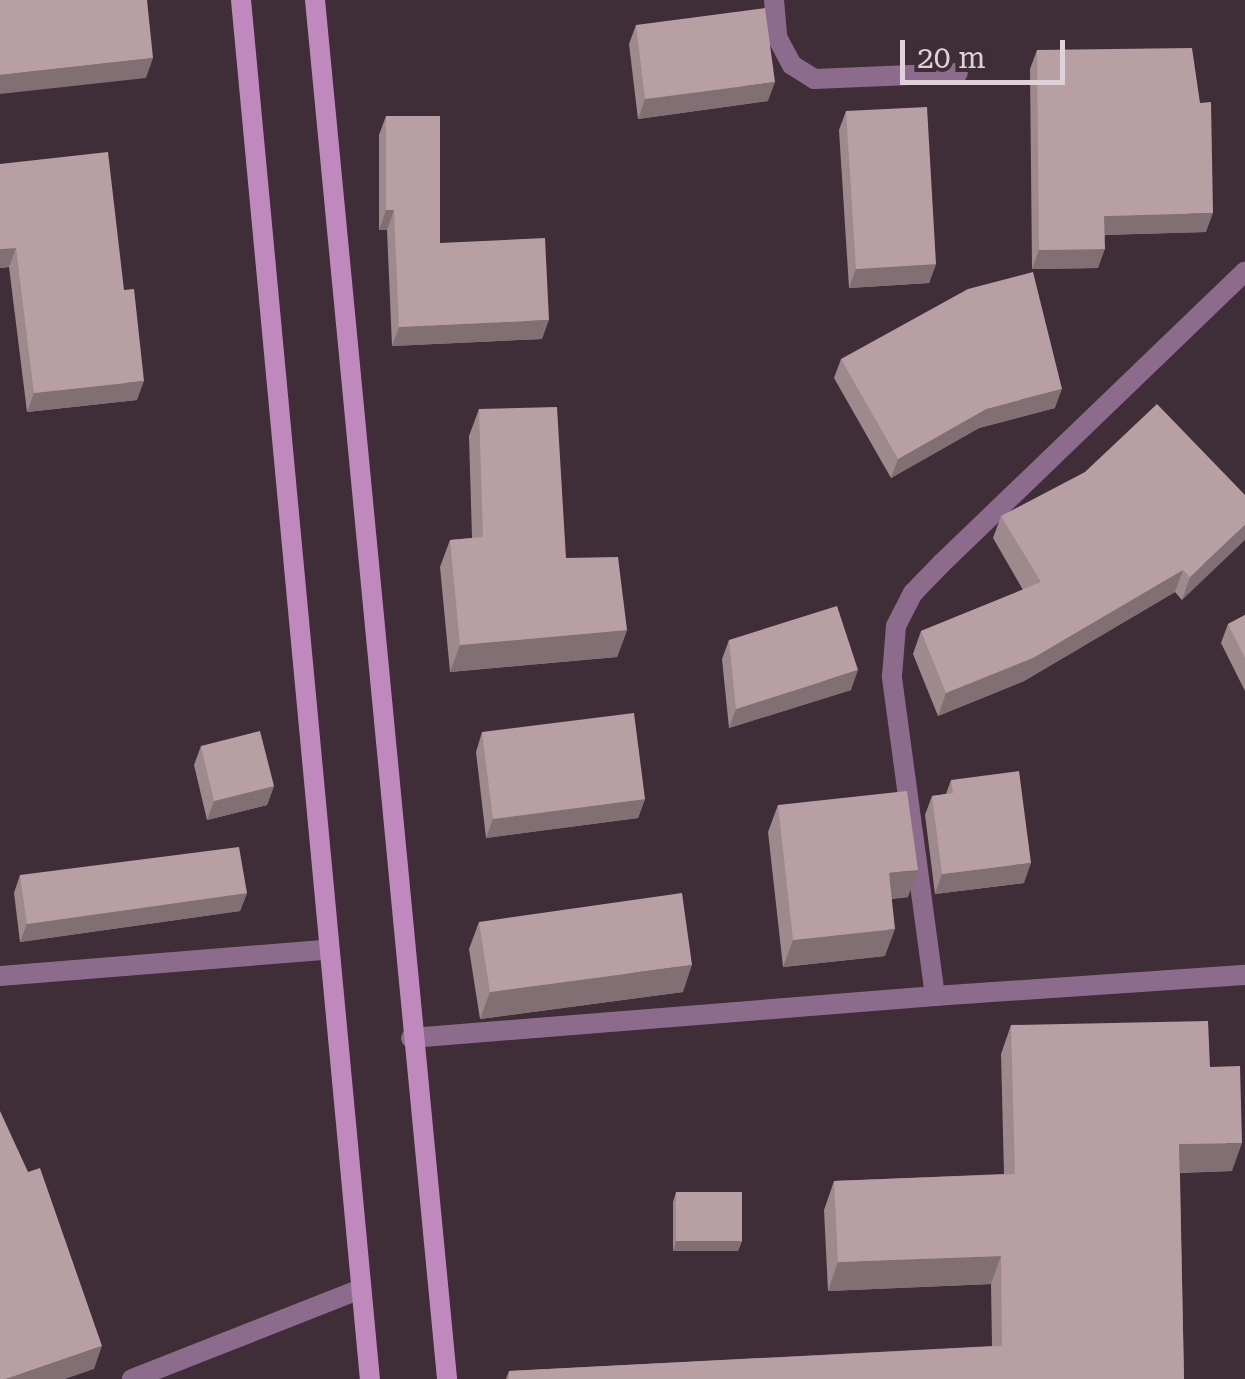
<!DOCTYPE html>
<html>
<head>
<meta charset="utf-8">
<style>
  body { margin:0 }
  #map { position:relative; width:1245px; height:1379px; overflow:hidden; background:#3f2d37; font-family:"Roboto Serif",serif }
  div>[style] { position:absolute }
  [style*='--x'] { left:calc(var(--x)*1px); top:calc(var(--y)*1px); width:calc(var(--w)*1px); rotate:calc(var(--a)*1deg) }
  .street>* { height:20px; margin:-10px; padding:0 10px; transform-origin:10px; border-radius:10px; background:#8d6b8c }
  .secondary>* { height:20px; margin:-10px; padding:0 10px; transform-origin:10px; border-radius:10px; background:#bf89be }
  .wall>* { inset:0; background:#9e898d }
  .shaded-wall>* { inset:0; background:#816f73 }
  .building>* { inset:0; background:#b89fa4 }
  span { translate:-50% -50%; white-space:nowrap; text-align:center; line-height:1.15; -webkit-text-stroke:10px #3f2d37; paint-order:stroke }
  .scale { position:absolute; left:900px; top:40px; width:165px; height:45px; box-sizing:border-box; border:5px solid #ded2d8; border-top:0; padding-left:12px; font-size:30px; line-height:35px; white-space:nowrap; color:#ded2d8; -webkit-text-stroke:8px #3f2d37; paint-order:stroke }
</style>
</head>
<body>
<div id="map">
  <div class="street">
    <div style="--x:774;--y:0;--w:37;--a:85"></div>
    <div style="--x:777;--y:37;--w:32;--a:62"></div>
    <div style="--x:792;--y:65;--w:26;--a:32"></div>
    <div style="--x:814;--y:79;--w:144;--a:-2.4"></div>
    <div style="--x:0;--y:976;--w:327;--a:-4.6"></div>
    <div style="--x:935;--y:996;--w:311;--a:-3.9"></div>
    <div style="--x:411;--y:1038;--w:526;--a:-4.58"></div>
    <div style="--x:935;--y:996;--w:323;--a:-97.7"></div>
    <div style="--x:892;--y:676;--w:50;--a:-85.4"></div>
    <div style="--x:896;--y:626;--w:37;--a:-63"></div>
    <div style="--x:913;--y:593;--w:40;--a:-46"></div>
    <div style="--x:941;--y:564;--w:422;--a:-43.9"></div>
    <div style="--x:132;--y:1379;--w:245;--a:-21.5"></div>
  </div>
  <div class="secondary">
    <div style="--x:241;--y:0;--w:1385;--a:84.66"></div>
    <div style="--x:315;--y:0;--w:1385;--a:84.53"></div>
  </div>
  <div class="wall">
    <div style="clip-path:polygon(636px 25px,768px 101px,638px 119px,629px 44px)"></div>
    <div style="clip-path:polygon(1037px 50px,1206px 232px,1105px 235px,1098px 268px,1032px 269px,1030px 69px)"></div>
    <div style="clip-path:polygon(846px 111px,936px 264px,929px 283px,849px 288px,839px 130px)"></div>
    <div style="clip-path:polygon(386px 116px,440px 243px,542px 339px,392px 346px,387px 230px,379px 230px,379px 135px)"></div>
    <div style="clip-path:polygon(0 164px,137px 400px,27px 412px,9px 267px,0 268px)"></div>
    <div style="clip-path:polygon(841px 359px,1055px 408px,979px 428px,891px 478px,834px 378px)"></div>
    <div style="clip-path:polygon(479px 409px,566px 558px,627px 630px,617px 657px,450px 672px,440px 567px,450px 540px,472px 538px,469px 436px)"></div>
    <div style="clip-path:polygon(1245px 495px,1182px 600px,1175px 592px,1024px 681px,938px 716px,913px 654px,921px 631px,1023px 590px,993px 538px,1001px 516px)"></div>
    <div style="clip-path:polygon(1245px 615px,1245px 691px,1221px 643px,1228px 624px)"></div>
    <div style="clip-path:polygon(729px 640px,851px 690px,729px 728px,722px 659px)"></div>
    <div style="clip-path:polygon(482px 732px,645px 799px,638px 818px,486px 838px,476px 752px)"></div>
    <div style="clip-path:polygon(201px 746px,274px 786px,267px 805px,207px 820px,194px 765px)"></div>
    <div style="clip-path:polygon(951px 780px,1024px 883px,935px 894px,925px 815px,932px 796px,946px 794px)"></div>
    <div style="clip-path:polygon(778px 805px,908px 897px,892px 899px,885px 956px,783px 967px,768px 832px)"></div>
    <div style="clip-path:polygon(20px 875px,247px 893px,240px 911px,20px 942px,14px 893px)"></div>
    <div style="clip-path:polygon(479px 922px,683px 992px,480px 1019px,469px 949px)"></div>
    <div style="clip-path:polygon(1011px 1025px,1210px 1067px,1232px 1171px,1180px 1173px,1184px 1379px,506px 1379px,509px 1371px,992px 1346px,991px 1284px,828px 1291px,824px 1210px,834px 1181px,1004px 1174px,1001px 1054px)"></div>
    <div style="clip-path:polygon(676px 1192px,742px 1241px,738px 1251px,673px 1251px,673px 1202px)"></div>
  </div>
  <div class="shaded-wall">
    <div style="clip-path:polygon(153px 58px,146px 78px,0 94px,0 75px)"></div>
    <div style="clip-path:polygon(775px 82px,768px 101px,638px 119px,645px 99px)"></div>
    <div style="clip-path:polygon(386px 210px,394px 210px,387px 230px,379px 230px)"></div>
    <div style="clip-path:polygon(1213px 213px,1206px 232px,1097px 235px,1104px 216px)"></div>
    <div style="clip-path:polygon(16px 248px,9px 267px,0 268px,0 249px)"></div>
    <div style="clip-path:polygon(1105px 249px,1098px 268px,1032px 269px,1039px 250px)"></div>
    <div style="clip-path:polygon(936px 264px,929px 283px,849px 288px,856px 269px)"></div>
    <div style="clip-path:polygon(549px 320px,542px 339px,392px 346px,399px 327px)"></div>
    <div style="clip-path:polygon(144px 381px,137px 400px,27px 412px,34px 393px)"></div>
    <div style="clip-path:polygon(1062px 389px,1055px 408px,979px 428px,891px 478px,898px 459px,986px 409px)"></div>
    <div style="clip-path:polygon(1245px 525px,1245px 540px,1182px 600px,1190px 577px)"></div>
    <div style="clip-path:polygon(1183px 570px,1175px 592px,1024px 681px,938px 716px,946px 693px)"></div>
    <div style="clip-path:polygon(627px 630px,617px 657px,450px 672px,460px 645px)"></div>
    <div style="clip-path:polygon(858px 670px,851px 690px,729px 728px,736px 709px)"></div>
    <div style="clip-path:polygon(274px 786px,267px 805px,207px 820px,214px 801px)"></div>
    <div style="clip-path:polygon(645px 799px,638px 818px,486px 838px,493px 819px)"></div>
    <div style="clip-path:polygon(1031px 863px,1024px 883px,935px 894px,942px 874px)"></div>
    <div style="clip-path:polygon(918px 870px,908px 897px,879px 900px,889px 873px)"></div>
    <div style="clip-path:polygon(247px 893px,240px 911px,20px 942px,27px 924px)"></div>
    <div style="clip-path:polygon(895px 929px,885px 956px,783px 967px,793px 940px)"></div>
    <div style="clip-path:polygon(692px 965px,683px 992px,480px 1019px,490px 992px)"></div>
    <div style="clip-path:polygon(1242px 1143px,1232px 1171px,1169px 1173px,1179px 1144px)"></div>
    <div style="clip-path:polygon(676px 1241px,742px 1241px,738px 1251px,673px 1251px)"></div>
    <div style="clip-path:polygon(1001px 1256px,991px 1284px,828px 1291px,838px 1262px)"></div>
    <div style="clip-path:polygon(102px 1346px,94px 1369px,65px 1379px,6px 1379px)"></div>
  </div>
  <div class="building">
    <div style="clip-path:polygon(0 0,147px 0,153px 58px,0 75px)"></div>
    <div style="clip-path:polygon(765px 8px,775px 82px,645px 99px,636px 25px)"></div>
    <div style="clip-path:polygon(1192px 48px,1200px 103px,1211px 102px,1213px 213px,1104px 216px,1105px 249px,1039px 250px,1037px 50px)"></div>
    <div style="clip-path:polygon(927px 107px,936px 264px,856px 269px,846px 111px)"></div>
    <div style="clip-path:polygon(386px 116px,440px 116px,440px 243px,545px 238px,549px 320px,399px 327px,394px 210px,386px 210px)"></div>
    <div style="clip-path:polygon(108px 152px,124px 290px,134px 289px,144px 381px,34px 393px,16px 248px,0 249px,0 164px)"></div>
    <div style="clip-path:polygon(1033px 272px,1062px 389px,986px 409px,898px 459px,841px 359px,968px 289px)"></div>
    <div style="clip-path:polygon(1157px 404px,1245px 495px,1245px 525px,1190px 577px,1183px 570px,1033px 658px,946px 693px,921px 631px,1041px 582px,1001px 516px,1085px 472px)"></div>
    <div style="clip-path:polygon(557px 407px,566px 558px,618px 557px,627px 630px,460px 645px,450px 540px,483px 537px,479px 409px)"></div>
    <div style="clip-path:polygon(837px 606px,858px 670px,736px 709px,729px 640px)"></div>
    <div style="clip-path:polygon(1245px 615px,1245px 658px,1228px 624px)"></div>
    <div style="clip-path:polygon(634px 713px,645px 799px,493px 819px,482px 732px)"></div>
    <div style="clip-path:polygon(260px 731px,274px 786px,214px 801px,201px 746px)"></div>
    <div style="clip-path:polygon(1019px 771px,1031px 863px,942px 874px,932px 796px,953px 793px,951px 780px)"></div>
    <div style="clip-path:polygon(907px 791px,918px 870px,889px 873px,895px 929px,793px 940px,778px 805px)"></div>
    <div style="clip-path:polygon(239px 847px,247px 893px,27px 924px,20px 875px)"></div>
    <div style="clip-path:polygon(682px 893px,692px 965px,490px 992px,479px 922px)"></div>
    <div style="clip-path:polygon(1208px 1021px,1210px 1067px,1240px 1066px,1242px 1143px,1179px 1144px,1184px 1379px,509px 1379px,509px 1371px,1002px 1346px,1001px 1256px,838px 1262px,834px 1181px,1015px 1174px,1011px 1025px)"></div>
    <div style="clip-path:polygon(0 1111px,28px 1172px,40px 1168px,102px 1346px,6px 1379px,0 1379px)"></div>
    <div style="clip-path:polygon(676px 1192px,742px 1192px,742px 1241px,676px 1241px)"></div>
  </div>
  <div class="scale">20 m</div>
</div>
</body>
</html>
